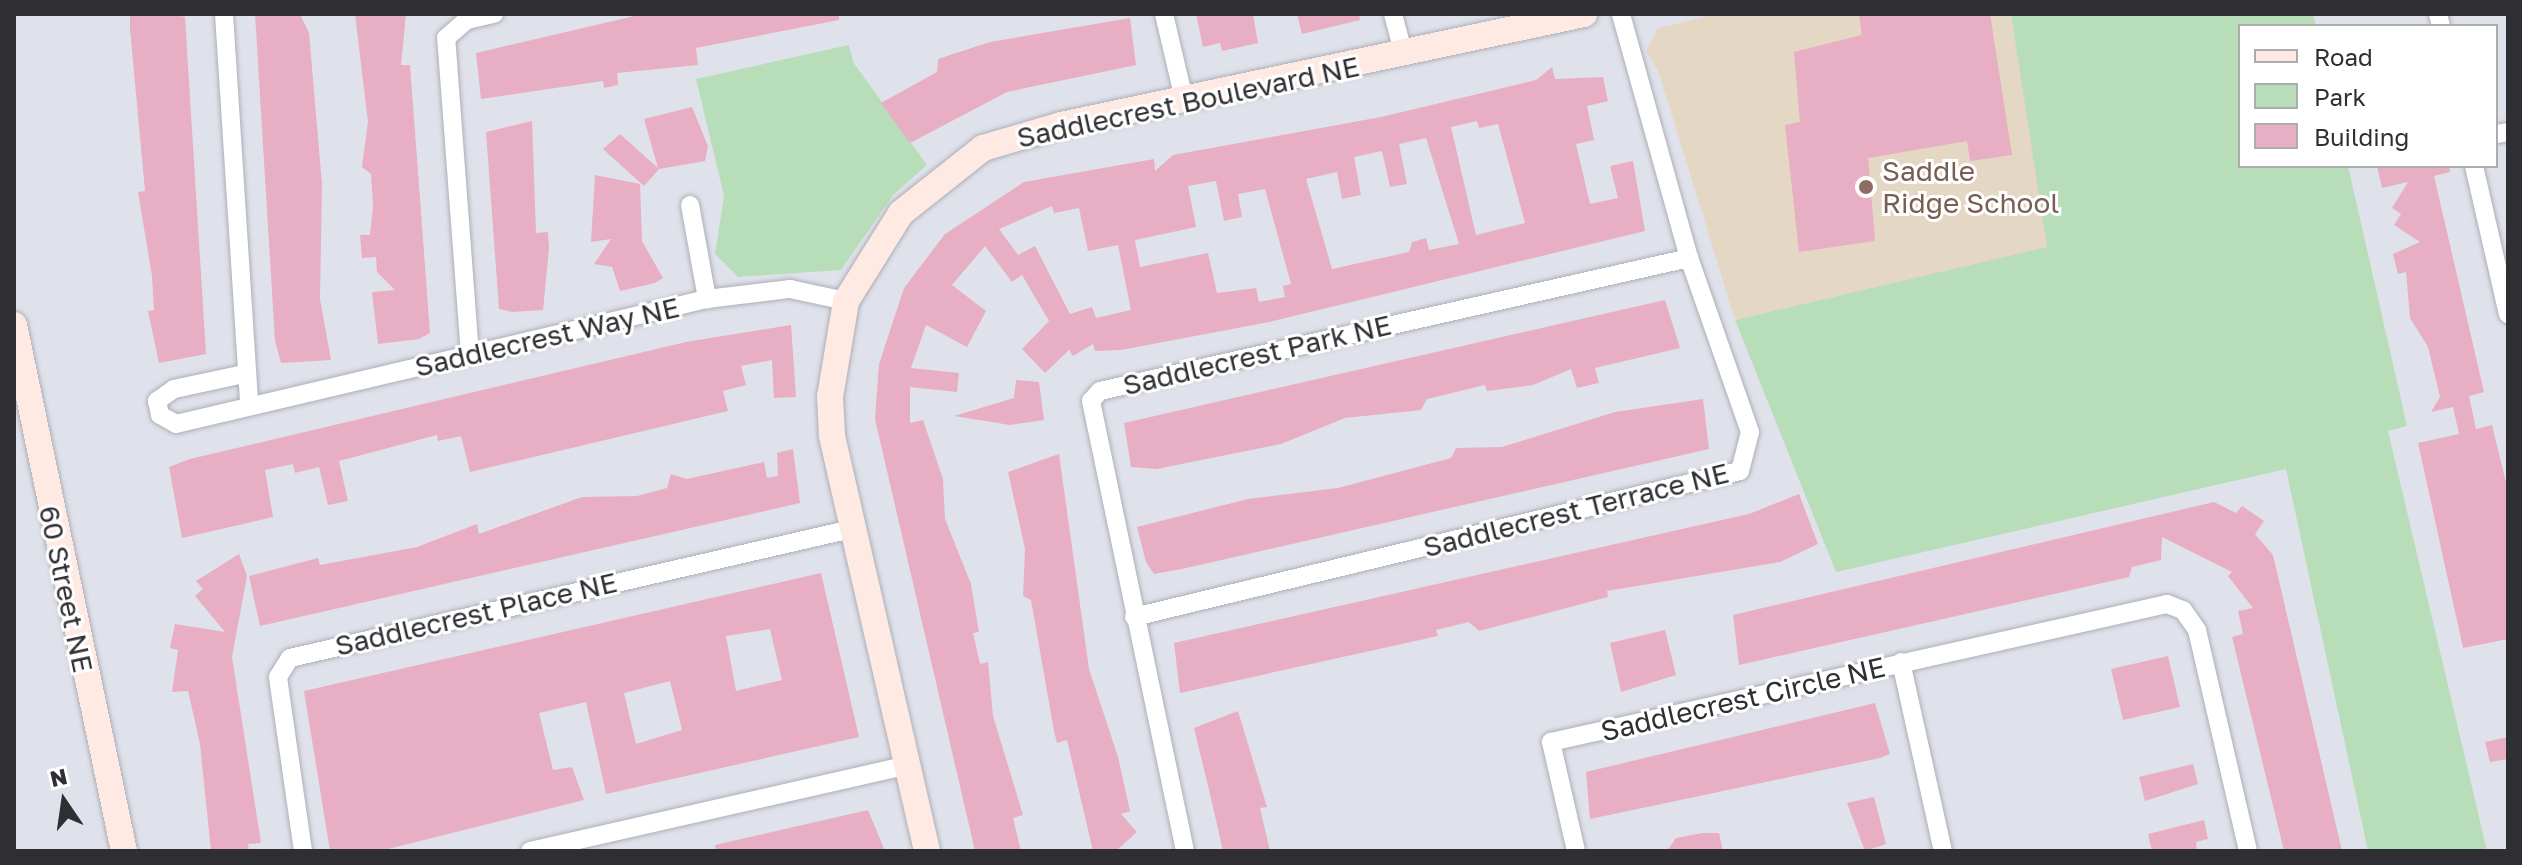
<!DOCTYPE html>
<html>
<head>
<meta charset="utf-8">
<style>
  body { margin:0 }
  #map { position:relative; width:2522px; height:865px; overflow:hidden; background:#e0e2eb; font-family:"Golos Text",sans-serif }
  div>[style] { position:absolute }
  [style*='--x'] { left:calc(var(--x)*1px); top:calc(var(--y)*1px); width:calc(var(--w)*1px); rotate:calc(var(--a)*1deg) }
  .education>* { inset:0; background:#e4d7c3 }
  .green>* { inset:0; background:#b8ddb9 }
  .building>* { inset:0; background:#e8aec3 }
  .roads { filter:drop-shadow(0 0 2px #adafb8) drop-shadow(0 0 2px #adafb8) }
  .street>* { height:18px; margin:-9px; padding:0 9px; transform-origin:9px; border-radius:9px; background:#fff }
  .secondary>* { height:26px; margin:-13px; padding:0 13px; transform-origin:13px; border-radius:13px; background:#feeae2 }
  .dots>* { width:22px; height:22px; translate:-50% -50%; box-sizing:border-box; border:4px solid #fff; border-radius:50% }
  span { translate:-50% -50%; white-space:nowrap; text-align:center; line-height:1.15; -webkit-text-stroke:6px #fff; paint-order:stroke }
  .street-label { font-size:28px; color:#2f2f33 }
  .education-label { font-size:28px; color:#785e54 }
  .left { translate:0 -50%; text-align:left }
  .frame { position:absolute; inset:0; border:16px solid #2f2f33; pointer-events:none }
  .legend { position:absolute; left:2238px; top:24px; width:260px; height:144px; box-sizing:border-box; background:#fff; border:2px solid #acacad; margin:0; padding:10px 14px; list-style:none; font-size:24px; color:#2f2f33 }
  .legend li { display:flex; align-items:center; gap:16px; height:40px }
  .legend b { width:40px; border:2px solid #acacad }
  .north { position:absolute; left:24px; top:761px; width:80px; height:80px; -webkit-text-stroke:6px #fff; paint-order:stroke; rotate:347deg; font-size:22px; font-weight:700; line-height:32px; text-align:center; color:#2f2f33 }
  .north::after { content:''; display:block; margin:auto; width:28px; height:36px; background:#2f2f33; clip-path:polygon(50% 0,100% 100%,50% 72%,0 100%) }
</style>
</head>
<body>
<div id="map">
  <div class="education">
    <div style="clip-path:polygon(1717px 14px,2011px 14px,2048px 247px,1735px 320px,1659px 73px,1646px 51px,1658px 28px)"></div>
  </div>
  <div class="green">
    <div style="clip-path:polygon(2011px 14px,2313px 14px,2316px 26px,2240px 26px,2240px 166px,2348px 166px,2407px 426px,2388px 431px,2487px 851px,2368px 851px,2286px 469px,1836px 572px,1735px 320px,2047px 247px)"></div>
    <div style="clip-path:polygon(849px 45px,853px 62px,927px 165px,893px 195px,841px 270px,738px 277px,715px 254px,724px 196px,696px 79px)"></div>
  </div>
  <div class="building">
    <div style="clip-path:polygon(172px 14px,185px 17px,206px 354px,159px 363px,148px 311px,154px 310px,152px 276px,138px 192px,145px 191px,130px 29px,130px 16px)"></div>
    <div style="clip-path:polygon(255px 14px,300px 14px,309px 33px,322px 184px,320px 299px,331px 360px,281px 363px,275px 341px)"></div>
    <div style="clip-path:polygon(355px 14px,406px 14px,401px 65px,410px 65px,430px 333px,419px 339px,378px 344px,372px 292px,395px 290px,377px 272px,376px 257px,362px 258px,360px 235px,370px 235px,373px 206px,371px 174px,362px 167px,368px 122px)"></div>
    <div style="clip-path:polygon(643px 14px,839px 14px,839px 20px,696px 48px,698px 65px,617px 73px,618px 85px,604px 88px,603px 81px,481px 99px,476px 53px)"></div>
    <div style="clip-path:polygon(1196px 14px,1253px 14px,1258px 43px,1222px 51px,1220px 43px,1203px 47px)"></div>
    <div style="clip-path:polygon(1297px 14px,1359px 14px,1360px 20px,1302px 34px)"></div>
    <div style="clip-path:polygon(1859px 14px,1990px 14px,2012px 155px,1970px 161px,1967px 141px,1868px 158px,1875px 241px,1799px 252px,1785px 125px,1800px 122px,1794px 52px,1862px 35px)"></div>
    <div style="clip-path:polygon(1130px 18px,1136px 65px,1007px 92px,910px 143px,881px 103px,937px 72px,938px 59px,990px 42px)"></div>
    <div style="clip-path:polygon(evenodd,1552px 67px,1555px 79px,1603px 77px,1608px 101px,1587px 106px,1594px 140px,1576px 144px,1590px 204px,1618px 198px,1610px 166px,1633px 161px,1645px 231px,1269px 322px,1121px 350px,1095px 351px,1093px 344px,1073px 356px,1069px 350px,1045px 373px,1022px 349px,1049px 321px,1022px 275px,1012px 282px,985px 246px,952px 285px,986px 311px,967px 347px,926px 325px,911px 368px,959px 373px,957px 392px,910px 387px,910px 423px,923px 420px,943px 479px,945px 519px,971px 584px,979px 632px,973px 633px,980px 664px,988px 662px,993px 716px,1023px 815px,1013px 818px,1021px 851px,975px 851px,875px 419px,879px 364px,904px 288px,945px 234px,1024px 182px,1154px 159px,1155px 171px,1173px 155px,1381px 117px,1536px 80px,1552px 67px,1477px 121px,1479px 128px,1498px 124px,1525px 223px,1476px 235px,1451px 127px,1477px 121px,1552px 67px,1426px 138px,1459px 244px,1429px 250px,1426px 238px,1412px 242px,1409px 252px,1332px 269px,1306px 179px,1337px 172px,1342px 199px,1361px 195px,1354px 157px,1382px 151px,1390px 187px,1407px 184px,1399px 144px,1426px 138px,1552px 67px,1216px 181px,1224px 221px,1242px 217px,1238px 194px,1265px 189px,1291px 284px,1283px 286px,1285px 297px,1259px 302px,1256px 288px,1217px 293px,1208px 253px,1140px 267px,1135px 240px,1196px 227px,1188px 186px,1216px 181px,1552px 67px,1052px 206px,1054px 213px,1079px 208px,1088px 251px,1118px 245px,1131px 310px,1096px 318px,1092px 307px,1070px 314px,1035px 246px,1018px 255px,999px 229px,1052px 206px)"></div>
    <div style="clip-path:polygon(692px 107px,708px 146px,705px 161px,659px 169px,644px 186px,603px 149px,620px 134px,658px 168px,644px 119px)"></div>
    <div style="clip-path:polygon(532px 121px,536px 233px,548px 232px,549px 248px,544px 300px,543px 310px,512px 312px,499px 309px,486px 132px)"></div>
    <div style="clip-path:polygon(2377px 166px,2449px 166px,2450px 172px,2434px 176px,2484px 392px,2469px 396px,2476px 429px,2492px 425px,2508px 491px,2508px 639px,2463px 648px,2418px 443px,2459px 434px,2453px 407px,2431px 412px,2440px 397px,2428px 347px,2410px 318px,2406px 272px,2398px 274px,2393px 254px,2420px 242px,2394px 225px,2401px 214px,2392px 208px,2408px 182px,2382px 188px)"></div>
    <div style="clip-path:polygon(595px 175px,640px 184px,642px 241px,663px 278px,655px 283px,620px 291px,612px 267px,594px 264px,611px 239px,591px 242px)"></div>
    <div style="clip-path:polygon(1665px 300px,1680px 348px,1595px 368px,1599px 383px,1577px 388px,1571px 369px,1533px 385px,1487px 391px,1485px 385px,1427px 399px,1421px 410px,1345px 418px,1281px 444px,1157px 469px,1131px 467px,1124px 423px)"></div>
    <div style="clip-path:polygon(791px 325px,796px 397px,774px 398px,772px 360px,741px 366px,746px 385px,723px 391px,728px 411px,470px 472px,461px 436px,438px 441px,437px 435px,339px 461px,348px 501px,328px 505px,319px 467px,295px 473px,293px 464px,265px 470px,273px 517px,182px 538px,169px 467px,190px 459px,686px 342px)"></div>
    <div style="clip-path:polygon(1016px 380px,1039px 382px,1044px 420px,1010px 425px,954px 416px,1014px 398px)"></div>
    <div style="clip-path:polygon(1703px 399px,1709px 449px,1182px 569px,1154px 574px,1146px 562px,1137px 527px,1248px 499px,1338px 488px,1451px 458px,1456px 448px,1502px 447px,1615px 412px)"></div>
    <div style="clip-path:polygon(793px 449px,800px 503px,260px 626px,249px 576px,318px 558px,320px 565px,417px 547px,477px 524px,479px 534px,582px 497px,637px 496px,667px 488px,671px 474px,687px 479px,764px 462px,767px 478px,778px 476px,777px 453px)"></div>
    <div style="clip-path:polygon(1059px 454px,1089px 669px,1118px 757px,1130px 811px,1121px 814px,1137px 832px,1116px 851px,1093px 851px,1067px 740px,1057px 743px,1054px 731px,1031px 600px,1023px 596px,1025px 549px,1008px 472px)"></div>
    <div style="clip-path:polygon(1799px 494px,1818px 544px,1780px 562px,1607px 591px,1608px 597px,1479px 631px,1469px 622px,1436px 630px,1438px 636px,1180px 693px,1174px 643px,1749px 514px)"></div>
    <div style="clip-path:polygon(2214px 502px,2236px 513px,2242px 506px,2264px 521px,2255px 534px,2273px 555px,2342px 851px,2284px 851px,2232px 637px,2243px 634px,2238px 611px,2253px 608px,2228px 576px,2232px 572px,2162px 537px,2161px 560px,2132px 567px,2129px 577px,1739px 665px,1733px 615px)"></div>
    <div style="clip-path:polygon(239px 554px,247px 576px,232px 657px,261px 843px,248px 844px,249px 851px,211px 851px,200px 744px,188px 691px,172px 692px,178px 650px,170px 648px,175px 624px,225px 632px,195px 596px,203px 589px,196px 581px)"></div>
    <div style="clip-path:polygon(evenodd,821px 573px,859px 737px,606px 794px,586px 702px,539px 713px,553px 770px,572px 767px,584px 800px,380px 851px,330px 851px,304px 691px,821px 573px,770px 629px,782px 680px,736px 691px,726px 636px,770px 629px,821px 573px,670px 681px,682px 730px,636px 744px,624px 693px,670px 681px)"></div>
    <div style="clip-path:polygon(1665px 630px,1676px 675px,1621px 692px,1610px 643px)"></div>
    <div style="clip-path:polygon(2168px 656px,2180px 707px,2123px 720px,2111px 669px)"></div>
    <div style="clip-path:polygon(1875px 703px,1890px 754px,1880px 758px,1590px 819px,1586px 772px)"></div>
    <div style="clip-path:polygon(1238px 711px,1267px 807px,1260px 808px,1270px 851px,1223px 851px,1210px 794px,1194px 728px)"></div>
    <div style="clip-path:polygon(2508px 737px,2508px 759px,2490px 762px,2485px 742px)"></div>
    <div style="clip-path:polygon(2193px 764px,2198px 784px,2145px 801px,2139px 777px)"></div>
    <div style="clip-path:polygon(1874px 797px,1886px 844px,1865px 851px,1847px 803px)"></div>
    <div style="clip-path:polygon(868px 810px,885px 851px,716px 851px,715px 845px)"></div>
    <div style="clip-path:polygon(2204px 820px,2208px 839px,2196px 842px,2197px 851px,2152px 851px,2148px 834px)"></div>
    <div style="clip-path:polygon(1702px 833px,1719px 833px,1723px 851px,1667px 851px,1676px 838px)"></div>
  </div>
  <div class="roads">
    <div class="street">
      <div style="--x:224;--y:14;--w:392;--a:86.3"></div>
      <div style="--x:1164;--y:14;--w:87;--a:76.8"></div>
      <div style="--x:1393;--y:14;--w:42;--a:75"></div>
      <div style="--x:2438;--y:14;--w:12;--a:76"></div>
      <div style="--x:2496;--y:134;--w:12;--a:-9"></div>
      <div style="--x:2474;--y:166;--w:152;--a:77.1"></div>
      <div style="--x:690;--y:205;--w:96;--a:79.7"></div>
      <div style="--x:470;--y:355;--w:318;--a:-94.3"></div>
      <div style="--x:446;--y:38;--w:28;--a:-41"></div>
      <div style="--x:467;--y:20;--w:28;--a:-13"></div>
      <div style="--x:244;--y:374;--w:72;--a:167.9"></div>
      <div style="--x:174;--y:389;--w:21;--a:145"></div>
      <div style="--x:157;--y:401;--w:14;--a:78"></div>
      <div style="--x:160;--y:415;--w:18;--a:29"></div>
      <div style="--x:176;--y:424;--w:546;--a:-13.25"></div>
      <div style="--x:707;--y:299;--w:84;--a:-6.9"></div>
      <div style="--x:790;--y:289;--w:57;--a:12.1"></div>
      <div style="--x:1134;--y:617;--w:623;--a:-13.55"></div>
      <div style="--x:1740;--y:471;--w:40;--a:-75.6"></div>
      <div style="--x:1750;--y:432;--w:184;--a:-109.3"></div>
      <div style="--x:1689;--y:258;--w:253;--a:-105.6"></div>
      <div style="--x:1901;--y:662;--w:194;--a:77.5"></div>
      <div style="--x:303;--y:851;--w:176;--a:-98.2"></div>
      <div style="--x:278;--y:677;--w:22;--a:-58"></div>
      <div style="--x:290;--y:658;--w:581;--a:-12.94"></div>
      <div style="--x:530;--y:851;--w:390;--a:-12.8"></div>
      <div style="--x:1185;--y:851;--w:460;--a:-101.8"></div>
      <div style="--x:1091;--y:401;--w:13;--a:-48"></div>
      <div style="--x:1100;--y:391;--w:604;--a:-12.72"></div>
      <div style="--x:1576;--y:851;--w:112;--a:-102.9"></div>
      <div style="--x:1551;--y:742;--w:631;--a:-12.63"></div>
      <div style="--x:2167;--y:604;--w:17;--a:21"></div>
      <div style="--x:2183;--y:610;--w:24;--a:55"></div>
      <div style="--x:2197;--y:630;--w:227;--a:77"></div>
    </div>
    <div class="secondary">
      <div style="--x:14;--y:325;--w:537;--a:78.19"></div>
      <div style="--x:927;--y:851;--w:427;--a:-102.9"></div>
      <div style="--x:832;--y:435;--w:38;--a:-93"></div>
      <div style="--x:830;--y:397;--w:97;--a:-80.5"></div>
      <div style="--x:846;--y:301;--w:104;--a:-58"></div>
      <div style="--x:901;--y:213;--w:105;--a:-38.4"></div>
      <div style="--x:983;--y:148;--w:81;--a:-16.4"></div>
      <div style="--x:1061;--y:125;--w:535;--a:-11.98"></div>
    </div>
  </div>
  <div class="dots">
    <div style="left:1866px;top:187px;background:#8d6e63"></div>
  </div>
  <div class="street-label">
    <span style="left:1188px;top:102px;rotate:-12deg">Saddlecrest Boulevard NE</span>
    <span style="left:547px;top:337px;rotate:-13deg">Saddlecrest Way NE</span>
    <span style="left:1257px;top:355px;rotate:-13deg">Saddlecrest Park NE</span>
    <span style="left:1576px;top:510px;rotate:-14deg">Saddlecrest Terrace NE</span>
    <span style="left:66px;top:589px;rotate:78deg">60 Street NE</span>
    <span style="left:476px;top:614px;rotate:-13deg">Saddlecrest Place NE</span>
    <span style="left:1743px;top:699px;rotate:-13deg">Saddlecrest Circle NE</span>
  </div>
  <div class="education-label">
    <span class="left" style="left:1882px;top:187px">Saddle<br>Ridge School</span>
  </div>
  <div class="frame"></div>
  <ul class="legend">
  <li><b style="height:10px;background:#feeae2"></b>Road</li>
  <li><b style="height:22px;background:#b8ddb9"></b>Park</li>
  <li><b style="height:22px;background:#e8aec3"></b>Building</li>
  </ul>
  <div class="north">N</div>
</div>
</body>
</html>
